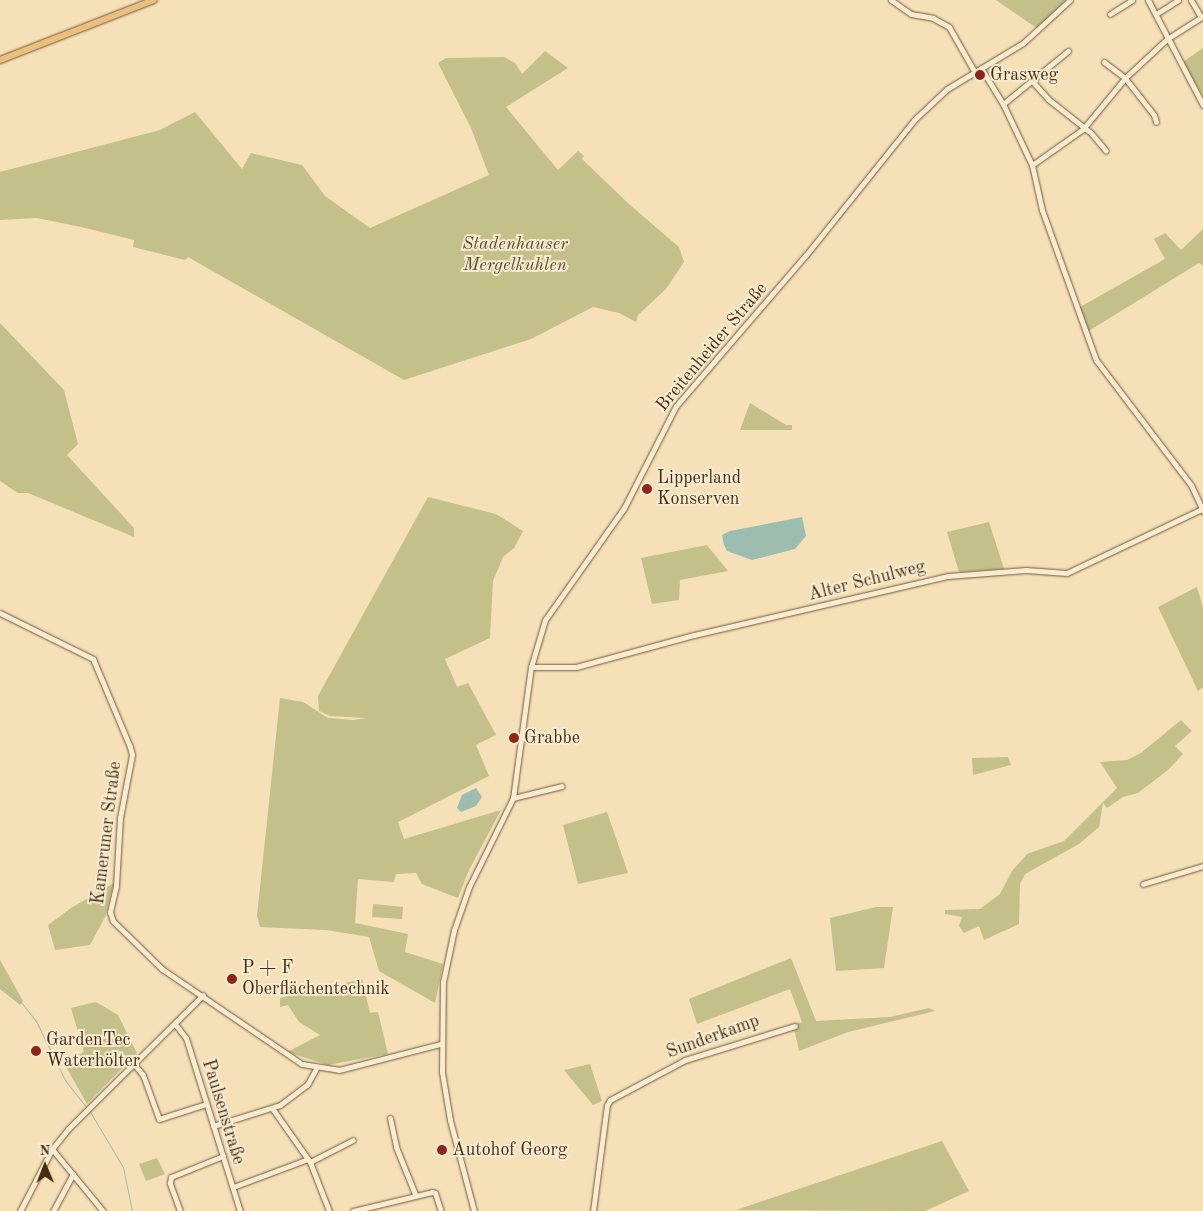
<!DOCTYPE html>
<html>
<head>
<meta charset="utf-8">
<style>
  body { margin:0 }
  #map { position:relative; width:1203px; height:1211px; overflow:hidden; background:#f5e0b8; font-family:"Old Standard TT",serif }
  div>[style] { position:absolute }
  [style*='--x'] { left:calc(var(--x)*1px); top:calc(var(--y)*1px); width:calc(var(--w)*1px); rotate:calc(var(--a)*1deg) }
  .green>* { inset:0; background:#c4c089 }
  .water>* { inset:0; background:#9cbdb0 }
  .stream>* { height:1px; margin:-0.5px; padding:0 0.5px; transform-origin:0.5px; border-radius:0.5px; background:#9cbdb0 }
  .roads { filter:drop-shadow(0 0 1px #715839) drop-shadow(0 0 1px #715839) }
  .minor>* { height:5px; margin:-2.5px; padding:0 2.5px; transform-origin:2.5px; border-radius:2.5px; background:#f8ebd1 }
  .major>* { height:6px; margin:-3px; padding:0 3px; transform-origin:3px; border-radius:3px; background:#eac07c }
  .dots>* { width:14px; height:14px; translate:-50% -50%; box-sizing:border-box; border:2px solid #f8ebd1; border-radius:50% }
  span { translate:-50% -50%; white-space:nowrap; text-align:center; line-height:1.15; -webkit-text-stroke:4px #f8ebd1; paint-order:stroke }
  .poi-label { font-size:18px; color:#452b0f }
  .left { translate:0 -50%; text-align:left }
  .park-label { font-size:18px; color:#5e4927; font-style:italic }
  .street-label { font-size:18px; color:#452b0f }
  .north { position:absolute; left:20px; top:1141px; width:50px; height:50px; -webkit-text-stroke:4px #f8ebd1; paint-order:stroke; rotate:359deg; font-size:14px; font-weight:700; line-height:20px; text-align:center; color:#452b0f }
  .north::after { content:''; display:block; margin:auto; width:18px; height:22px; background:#452b0f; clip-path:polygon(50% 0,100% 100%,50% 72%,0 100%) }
</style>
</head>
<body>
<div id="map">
  <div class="green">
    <div style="clip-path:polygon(996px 0,1066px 0,1038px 29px)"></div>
    <div style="clip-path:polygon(1203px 48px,1203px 96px,1183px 62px)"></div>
    <div style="clip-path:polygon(545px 51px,568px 68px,506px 107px,558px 170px,578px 151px,584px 156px,582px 159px,630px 205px,679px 247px,684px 262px,666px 289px,638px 315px,636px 322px,619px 313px,593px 307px,531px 339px,404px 380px,188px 257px,185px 260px,133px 247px,134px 240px,81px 227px,37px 218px,0 220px,0 172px,160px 130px,195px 112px,242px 169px,251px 153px,302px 165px,325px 196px,370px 228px,489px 175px,471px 128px,438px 63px,446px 58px,504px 57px,515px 63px,522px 74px)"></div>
    <div style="clip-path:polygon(1203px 229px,1203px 266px,1199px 263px,1087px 332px,1080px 307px,1165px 259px,1154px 239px,1165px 233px,1181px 250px)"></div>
    <div style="clip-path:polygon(0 323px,64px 390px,78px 444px,67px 455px,134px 528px,134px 537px,28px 493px,18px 493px,0 481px)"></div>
    <div style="clip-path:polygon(750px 403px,786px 425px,792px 425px,792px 430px,740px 430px)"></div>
    <div style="clip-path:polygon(428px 497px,496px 514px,523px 531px,514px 548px,503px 557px,493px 581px,490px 638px,445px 659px,457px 687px,468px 683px,496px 735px,476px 745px,489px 776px,398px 822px,404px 839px,501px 810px,469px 870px,458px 898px,422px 884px,416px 873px,396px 874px,394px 882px,358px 879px,355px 923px,408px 934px,405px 952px,443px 964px,435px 1003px,379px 971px,369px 937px,326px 930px,260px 927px,257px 916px,280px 698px,303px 702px,328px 718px,353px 720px,367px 718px,330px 716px,319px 711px,318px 696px)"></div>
    <div style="clip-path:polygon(989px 522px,1004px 569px,959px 572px,947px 532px)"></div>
    <div style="clip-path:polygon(707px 545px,728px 571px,680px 580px,679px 600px,652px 604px,641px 558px)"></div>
    <div style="clip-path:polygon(1197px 587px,1203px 607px,1203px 687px,1198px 691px,1158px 607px)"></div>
    <div style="clip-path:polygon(1181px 720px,1192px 731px,1175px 746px,1183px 754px,1168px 770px,1138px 793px,1123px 797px,1107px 808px,1103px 803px,1099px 827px,1079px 844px,1025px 874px,1020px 884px,1019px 924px,984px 940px,979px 926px,964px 933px,959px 926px,962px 917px,945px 914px,945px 910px,980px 909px,1000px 894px,1012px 871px,1027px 854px,1064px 841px,1117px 788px,1100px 762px,1127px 760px,1141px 753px)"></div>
    <div style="clip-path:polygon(1008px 757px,1011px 765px,973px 775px,972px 758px)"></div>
    <div style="clip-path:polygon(607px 812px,628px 873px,578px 884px,563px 825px)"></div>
    <div style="clip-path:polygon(114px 883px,105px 917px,90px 945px,55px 950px,48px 925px,71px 908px)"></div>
    <div style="clip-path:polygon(373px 904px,403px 907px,402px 919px,372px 917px)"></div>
    <div style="clip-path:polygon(876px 907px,893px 907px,884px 968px,836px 971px,830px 918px)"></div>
    <div style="clip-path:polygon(791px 958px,816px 1021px,890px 1017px,929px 1008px,935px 1011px,848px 1032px,799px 1051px,793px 1024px,802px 1022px,790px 989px,697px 1024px,689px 999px)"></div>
    <div style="clip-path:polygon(0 960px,23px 1001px,20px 1005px,0 989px)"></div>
    <div style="clip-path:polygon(362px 979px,370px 1013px,378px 1012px,388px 1054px,328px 1065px,287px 1052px,320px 1035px,299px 1022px,288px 1005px,280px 1007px,280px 998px)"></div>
    <div style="clip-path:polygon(96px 1002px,118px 1015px,137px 1053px,87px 1104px,65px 1065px,70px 1063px,68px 1060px,84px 1052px,71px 1008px)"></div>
    <div style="clip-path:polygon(590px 1064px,602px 1101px,593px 1105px,564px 1070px)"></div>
    <div style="clip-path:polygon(942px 1141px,969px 1191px,925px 1211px,736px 1210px)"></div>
    <div style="clip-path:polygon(157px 1158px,165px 1174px,146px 1181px,139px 1164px)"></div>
  </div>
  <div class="water">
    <div style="clip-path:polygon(802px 517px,806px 536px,795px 549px,752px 560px,727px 551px,724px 545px,722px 535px,730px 531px)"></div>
    <div style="clip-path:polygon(476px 788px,482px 797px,476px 806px,461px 812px,457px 808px,462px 795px)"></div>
  </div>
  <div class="stream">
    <div style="--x:0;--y:985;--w:27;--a:39"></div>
    <div style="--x:21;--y:1002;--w:24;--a:52"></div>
    <div style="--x:36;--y:1021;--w:66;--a:63.8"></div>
    <div style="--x:65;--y:1080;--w:34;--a:52"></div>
    <div style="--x:89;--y:1110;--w:66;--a:59.2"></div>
    <div style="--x:123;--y:1167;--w:45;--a:78.4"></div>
  </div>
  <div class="roads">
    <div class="minor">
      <div style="--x:891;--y:0;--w:24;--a:35"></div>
      <div style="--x:911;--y:14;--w:22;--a:10"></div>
      <div style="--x:933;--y:18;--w:18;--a:29"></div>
      <div style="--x:949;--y:27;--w:51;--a:60.4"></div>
      <div style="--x:1148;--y:0;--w:119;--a:62.4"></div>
      <div style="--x:1191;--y:0;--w:20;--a:60"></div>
      <div style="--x:1110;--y:14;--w:26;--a:-32"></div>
      <div style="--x:1156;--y:14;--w:26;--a:-32"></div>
      <div style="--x:1104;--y:62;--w:26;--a:37"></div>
      <div style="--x:1125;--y:78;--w:47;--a:51.9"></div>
      <div style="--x:1154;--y:115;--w:7;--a:74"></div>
      <div style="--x:981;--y:68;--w:42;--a:58.6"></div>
      <div style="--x:1003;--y:104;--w:68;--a:64.6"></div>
      <div style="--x:1032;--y:165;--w:46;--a:77.5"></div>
      <div style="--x:1042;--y:210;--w:159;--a:70.2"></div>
      <div style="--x:1096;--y:360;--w:157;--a:52.8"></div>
      <div style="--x:1191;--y:485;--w:29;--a:65"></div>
      <div style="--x:1032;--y:81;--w:24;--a:48"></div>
      <div style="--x:1048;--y:99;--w:55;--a:38.3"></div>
      <div style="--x:1091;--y:133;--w:23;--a:50"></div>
      <div style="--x:1003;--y:104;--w:84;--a:-39.2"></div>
      <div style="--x:1032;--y:165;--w:62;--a:-35.2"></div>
      <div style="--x:1083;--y:129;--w:66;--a:-50.5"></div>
      <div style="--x:1125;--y:78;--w:57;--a:-42.9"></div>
      <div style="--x:1167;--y:39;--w:43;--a:-32.6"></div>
      <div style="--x:0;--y:613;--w:104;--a:26.3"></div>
      <div style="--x:93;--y:659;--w:95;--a:67.2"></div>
      <div style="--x:130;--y:747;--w:8;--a:76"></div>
      <div style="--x:132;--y:755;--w:64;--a:100.8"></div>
      <div style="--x:120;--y:818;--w:68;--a:93.4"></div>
      <div style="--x:116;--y:886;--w:27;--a:103"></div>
      <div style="--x:110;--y:912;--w:9;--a:72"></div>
      <div style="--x:113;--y:921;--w:69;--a:44.4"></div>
      <div style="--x:162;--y:969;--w:169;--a:34.2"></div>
      <div style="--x:302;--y:1064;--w:37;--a:9"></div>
      <div style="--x:339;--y:1070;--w:104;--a:-14.4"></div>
      <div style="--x:531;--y:667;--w:45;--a:0"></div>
      <div style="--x:576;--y:667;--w:122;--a:-15.2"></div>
      <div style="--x:694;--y:635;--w:261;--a:-13.1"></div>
      <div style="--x:948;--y:576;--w:78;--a:-4.4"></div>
      <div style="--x:1026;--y:570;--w:41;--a:4.2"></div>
      <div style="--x:1067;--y:573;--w:149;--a:-25.4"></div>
      <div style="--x:513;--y:798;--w:50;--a:-13.8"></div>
      <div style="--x:1143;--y:884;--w:63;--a:-16.7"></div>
      <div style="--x:175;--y:1024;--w:18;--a:52"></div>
      <div style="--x:186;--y:1038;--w:181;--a:72.7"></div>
      <div style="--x:134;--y:1064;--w:14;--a:51"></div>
      <div style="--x:143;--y:1075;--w:47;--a:70"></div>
      <div style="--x:159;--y:1119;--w:49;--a:-17.7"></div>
      <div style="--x:272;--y:1108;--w:66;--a:54.9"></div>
      <div style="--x:310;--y:1162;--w:53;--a:68.8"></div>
      <div style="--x:390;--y:1118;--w:30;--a:78"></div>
      <div style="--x:396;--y:1147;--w:51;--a:68"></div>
      <div style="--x:213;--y:1126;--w:70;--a:-17.4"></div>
      <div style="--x:280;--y:1105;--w:34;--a:-37"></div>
      <div style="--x:307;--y:1085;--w:18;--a:-61"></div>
      <div style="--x:52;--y:1149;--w:80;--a:50.6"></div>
      <div style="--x:310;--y:1162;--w:48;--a:-27.1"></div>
      <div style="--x:233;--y:1187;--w:80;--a:-20.5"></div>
      <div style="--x:20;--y:1211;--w:70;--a:-62.7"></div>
      <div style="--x:52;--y:1149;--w:26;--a:-51"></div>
      <div style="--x:68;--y:1129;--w:190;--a:-44.8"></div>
      <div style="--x:53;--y:1211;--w:42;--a:-61.6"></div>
      <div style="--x:180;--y:1211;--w:30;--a:-110"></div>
      <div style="--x:170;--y:1183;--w:6;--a:-81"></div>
      <div style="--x:171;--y:1177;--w:56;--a:-22"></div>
      <div style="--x:353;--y:1211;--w:81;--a:-13.5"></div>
      <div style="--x:432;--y:1192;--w:3;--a:18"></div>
      <div style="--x:435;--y:1193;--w:19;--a:72"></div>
      <div style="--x:474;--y:1211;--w:94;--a:-104.8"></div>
      <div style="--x:450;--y:1120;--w:49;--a:-99.5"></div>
      <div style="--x:442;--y:1072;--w:90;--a:-89.4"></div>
      <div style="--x:443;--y:982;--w:53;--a:-78.1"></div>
      <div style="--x:454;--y:930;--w:46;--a:-70.8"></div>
      <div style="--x:469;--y:887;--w:99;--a:-63.7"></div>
      <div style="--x:513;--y:798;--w:132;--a:-82.2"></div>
      <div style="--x:531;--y:667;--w:49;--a:-73.4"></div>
      <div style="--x:545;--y:620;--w:137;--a:-54.8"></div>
      <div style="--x:624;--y:508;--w:114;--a:-63"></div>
      <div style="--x:676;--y:406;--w:199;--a:-49.3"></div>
      <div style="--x:806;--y:255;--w:173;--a:-51.3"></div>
      <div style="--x:914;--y:120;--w:45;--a:-43.2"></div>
      <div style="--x:947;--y:89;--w:89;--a:-31.2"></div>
      <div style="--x:1023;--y:43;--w:64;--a:-42.5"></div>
      <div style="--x:593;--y:1211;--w:107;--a:-82.5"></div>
      <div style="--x:607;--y:1105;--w:6;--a:-59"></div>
      <div style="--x:610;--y:1100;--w:85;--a:-28.1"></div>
      <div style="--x:685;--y:1060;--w:115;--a:-17.2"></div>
    </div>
    <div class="major">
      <div style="--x:0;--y:60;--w:165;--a:-21.3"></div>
    </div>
  </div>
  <div class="dots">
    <div style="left:980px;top:75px;background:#8f2418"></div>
    <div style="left:647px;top:489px;background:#8f2418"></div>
    <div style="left:514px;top:738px;background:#8f2418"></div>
    <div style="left:232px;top:979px;background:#8f2418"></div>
    <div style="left:36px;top:1051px;background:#8f2418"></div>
    <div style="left:442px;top:1150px;background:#8f2418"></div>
  </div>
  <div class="poi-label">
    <span class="left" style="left:990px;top:75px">Grasweg</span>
    <span class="left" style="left:657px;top:489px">Lipperland<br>Konserven</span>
    <span class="left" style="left:524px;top:738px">Grabbe</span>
    <span class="left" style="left:242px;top:979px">P + F<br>Oberflächentechnik</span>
    <span class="left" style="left:46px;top:1051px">GardenTec<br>Waterhölter</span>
    <span class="left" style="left:452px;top:1150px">Autohof Georg</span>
  </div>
  <div class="park-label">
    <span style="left:515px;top:255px">Stadenhauser<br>Mergelkuhlen</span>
  </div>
  <div class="street-label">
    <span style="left:712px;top:347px;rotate:-50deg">Breitenheider Straße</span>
    <span style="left:867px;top:581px;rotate:-14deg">Alter Schulweg</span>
    <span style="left:107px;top:833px;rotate:-83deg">Kameruner Straße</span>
    <span style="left:713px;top:1037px;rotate:-20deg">Sunderkamp</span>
    <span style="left:223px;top:1112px;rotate:73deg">Paulsenstraße</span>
  </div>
  <div class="north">N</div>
</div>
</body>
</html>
